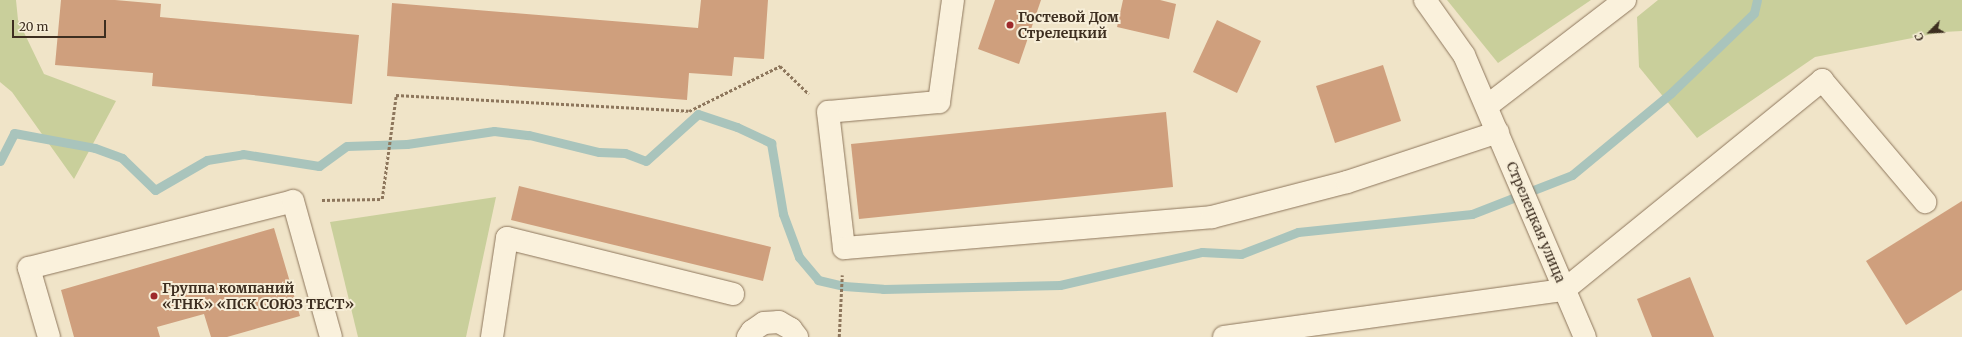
<!DOCTYPE html>
<html>
<head>
<meta charset="utf-8">
<style>
  body { margin:0 }
  #map { position:relative; width:1962px; height:337px; overflow:hidden; background:#f0e4c8; font-family:Merriweather,serif }
  div>[style] { position:absolute }
  [style*='--x'] { left:calc(var(--x)*1px); top:calc(var(--y)*1px); width:calc(var(--w)*1px); rotate:calc(var(--a)*1deg) }
  .green>* { inset:0; background:#c9cf9b }
  .stream>* { height:9px; margin:-4.5px; padding:0 4.5px; transform-origin:4.5px; border-radius:4.5px; background:#a9c4bc }
  .building>* { inset:0; background:#cf9f7d }
  .path>* { height:2.5px; margin-top:-1.25px; transform-origin:0; background:repeating-linear-gradient(90deg,#8d765c 0 3px,transparent 0 5px) }
  .roads { filter:drop-shadow(0 0 1px #8d765c) drop-shadow(0 0 1px #8d765c) }
  .minor>* { height:22px; margin:-11px; padding:0 11px; transform-origin:11px; border-radius:11px; background:#faf1dc }
  .dots>* { width:11px; height:11px; translate:-50% -50%; box-sizing:border-box; border:2px solid #f7eed8; border-radius:50% }
  span { translate:-50% -50%; white-space:nowrap; text-align:center; line-height:1.15; -webkit-text-stroke:4px #f7eed8; paint-order:stroke }
  .poi-label { font-size:14px; color:#3d2e20; font-weight:700 }
  .left { translate:0 -50%; text-align:left }
  .street-label { font-size:14px; color:#3d2e20 }
  .north { position:absolute; left:1910px; top:12px; width:40px; height:40px; -webkit-text-stroke:3px #f7eed8; paint-order:stroke; rotate:246deg; font-size:11px; font-weight:700; line-height:16px; text-align:center; color:#3d2e20 }
  .north::after { content:''; display:block; margin:auto; width:14px; height:18px; background:#3d2e20; clip-path:polygon(50% 0,100% 100%,50% 72%,0 100%) }
  .scale { position:absolute; left:12px; top:20px; width:94px; height:18px; box-sizing:border-box; border:2px solid #3d2e20; border-top:0; padding-left:5px; font-size:12px; line-height:14px; white-space:nowrap; color:#3d2e20; -webkit-text-stroke:3px #f7eed8; paint-order:stroke }
</style>
</head>
<body>
<div id="map">
  <div class="green">
    <div style="clip-path:polygon(0 0,16px 0,18px 20px,44px 74px,116px 101px,74px 179px,12px 92px,0 82px)"></div>
    <div style="clip-path:polygon(1447px 0,1591px 0,1498px 63px)"></div>
    <div style="clip-path:polygon(1658px 0,1962px 0,1962px 31px,1943px 32px,1815px 57px,1697px 138px,1639px 67px,1637px 17px)"></div>
    <div style="clip-path:polygon(496px 197px,466px 337px,358px 337px,330px 222px)"></div>
  </div>
  <div class="stream">
    <div style="--x:0;--y:161;--w:31;--a:-63"></div>
    <div style="--x:14;--y:133;--w:82;--a:10.5"></div>
    <div style="--x:95;--y:148;--w:29;--a:20"></div>
    <div style="--x:122;--y:158;--w:46;--a:44.1"></div>
    <div style="--x:155;--y:190;--w:60;--a:-30"></div>
    <div style="--x:207;--y:160;--w:36;--a:-9"></div>
    <div style="--x:243;--y:154;--w:77;--a:9"></div>
    <div style="--x:319;--y:166;--w:34;--a:-36"></div>
    <div style="--x:347;--y:146;--w:60;--a:-1.9"></div>
    <div style="--x:407;--y:144;--w:88;--a:-8.5"></div>
    <div style="--x:494;--y:131;--w:35;--a:7"></div>
    <div style="--x:529;--y:135;--w:72;--a:13.7"></div>
    <div style="--x:599;--y:152;--w:26;--a:2"></div>
    <div style="--x:625;--y:153;--w:22;--a:21"></div>
    <div style="--x:646;--y:161;--w:70;--a:-42.1"></div>
    <div style="--x:698;--y:114;--w:41;--a:18.4"></div>
    <div style="--x:737;--y:127;--w:38;--a:25"></div>
    <div style="--x:771;--y:143;--w:72;--a:80.4"></div>
    <div style="--x:783;--y:214;--w:46;--a:69.6"></div>
    <div style="--x:799;--y:257;--w:30;--a:50"></div>
    <div style="--x:818;--y:280;--w:27;--a:13"></div>
    <div style="--x:844;--y:286;--w:39;--a:4"></div>
    <div style="--x:883;--y:289;--w:177;--a:-1.3"></div>
    <div style="--x:1060;--y:285;--w:146;--a:-13.1"></div>
    <div style="--x:1202;--y:252;--w:39;--a:3"></div>
    <div style="--x:1241;--y:254;--w:61;--a:-21.1"></div>
    <div style="--x:1298;--y:232;--w:175;--a:-5.9"></div>
    <div style="--x:1472;--y:214;--w:107;--a:-21.3"></div>
    <div style="--x:1572;--y:175;--w:129;--a:-39.6"></div>
    <div style="--x:1671;--y:93;--w:115;--a:-43.9"></div>
    <div style="--x:1754;--y:13;--w:13;--a:-77"></div>
  </div>
  <div class="building">
    <div style="clip-path:polygon(61px 0,115px 0,161px 4px,160px 17px,359px 35px,352px 104px,152px 86px,153px 73px,55px 65px)"></div>
    <div style="clip-path:polygon(701px 0,768px 0,764px 59px,734px 57px,732px 76px,689px 73px,687px 100px,387px 76px,392px 3px,698px 28px)"></div>
    <div style="clip-path:polygon(995px 0,1041px 0,1019px 64px,978px 49px)"></div>
    <div style="clip-path:polygon(1123px 0,1160px 0,1176px 4px,1169px 39px,1117px 27px)"></div>
    <div style="clip-path:polygon(1217px 20px,1261px 41px,1237px 93px,1193px 72px)"></div>
    <div style="clip-path:polygon(1383px 65px,1401px 121px,1335px 143px,1316px 86px)"></div>
    <div style="clip-path:polygon(1166px 112px,1173px 187px,859px 219px,851px 144px)"></div>
    <div style="clip-path:polygon(519px 186px,771px 247px,763px 281px,511px 220px)"></div>
    <div style="clip-path:polygon(1962px 201px,1962px 290px,1906px 325px,1866px 261px)"></div>
    <div style="clip-path:polygon(274px 228px,300px 316px,227px 337px,211px 337px,204px 314px,157px 327px,160px 337px,74px 337px,61px 290px)"></div>
    <div style="clip-path:polygon(1690px 277px,1714px 337px,1652px 337px,1637px 299px)"></div>
  </div>
  <div class="path">
    <div style="--x:322;--y:200;--w:60;--a:-1"></div>
    <div style="--x:382;--y:199;--w:105;--a:-82.3"></div>
    <div style="--x:396;--y:95;--w:293;--a:3.1"></div>
    <div style="--x:689;--y:111;--w:102;--a:-26.3"></div>
    <div style="--x:780;--y:66;--w:40;--a:44"></div>
    <div style="--x:839;--y:337;--w:62;--a:-87.2"></div>
  </div>
  <div class="roads">
    <div class="minor">
      <div style="--x:953;--y:0;--w:103;--a:97.8"></div>
      <div style="--x:939;--y:102;--w:111;--a:174.9"></div>
      <div style="--x:828;--y:112;--w:137;--a:83.3"></div>
      <div style="--x:844;--y:248;--w:369;--a:-4.8"></div>
      <div style="--x:1212;--y:217;--w:139;--a:-14.5"></div>
      <div style="--x:1347;--y:182;--w:159;--a:-18.3"></div>
      <div style="--x:1425;--y:0;--w:67;--a:54.7"></div>
      <div style="--x:1464;--y:55;--w:307;--a:66.8"></div>
      <div style="--x:1487;--y:106;--w:174;--a:-37.5"></div>
      <div style="--x:49;--y:337;--w:72;--a:-106.2"></div>
      <div style="--x:29;--y:268;--w:272;--a:-14.2"></div>
      <div style="--x:293;--y:201;--w:141;--a:74.4"></div>
      <div style="--x:492;--y:337;--w:100;--a:-81.4"></div>
      <div style="--x:507;--y:238;--w:233;--a:13.9"></div>
      <div style="--x:748;--y:337;--w:7;--a:-56"></div>
      <div style="--x:752;--y:331;--w:14;--a:-34"></div>
      <div style="--x:764;--y:323;--w:15;--a:-4"></div>
      <div style="--x:779;--y:322;--w:14;--a:30"></div>
      <div style="--x:791;--y:329;--w:10;--a:53"></div>
      <div style="--x:1224;--y:337;--w:343;--a:-7.9"></div>
      <div style="--x:1564;--y:290;--w:333;--a:-39.1"></div>
      <div style="--x:1822;--y:80;--w:160;--a:49.8"></div>
    </div>
  </div>
  <div class="dots">
    <div style="left:1010px;top:25px;background:#9e2a2b"></div>
    <div style="left:154px;top:296px;background:#9e2a2b"></div>
  </div>
  <div class="poi-label">
    <span class="left" style="left:1018px;top:25px">Гостевой Дом<br>Стрелецкий</span>
    <span class="left" style="left:162px;top:296px">Группа компаний<br>«ТНК» «ПСК СОЮЗ ТЕСТ»</span>
  </div>
  <div class="street-label">
    <span style="left:1536px;top:222px;rotate:67deg">Стрелецкая улица</span>
  </div>
  <div class="north">С</div>
  <div class="scale">20 m</div>
</div>
</body>
</html>
